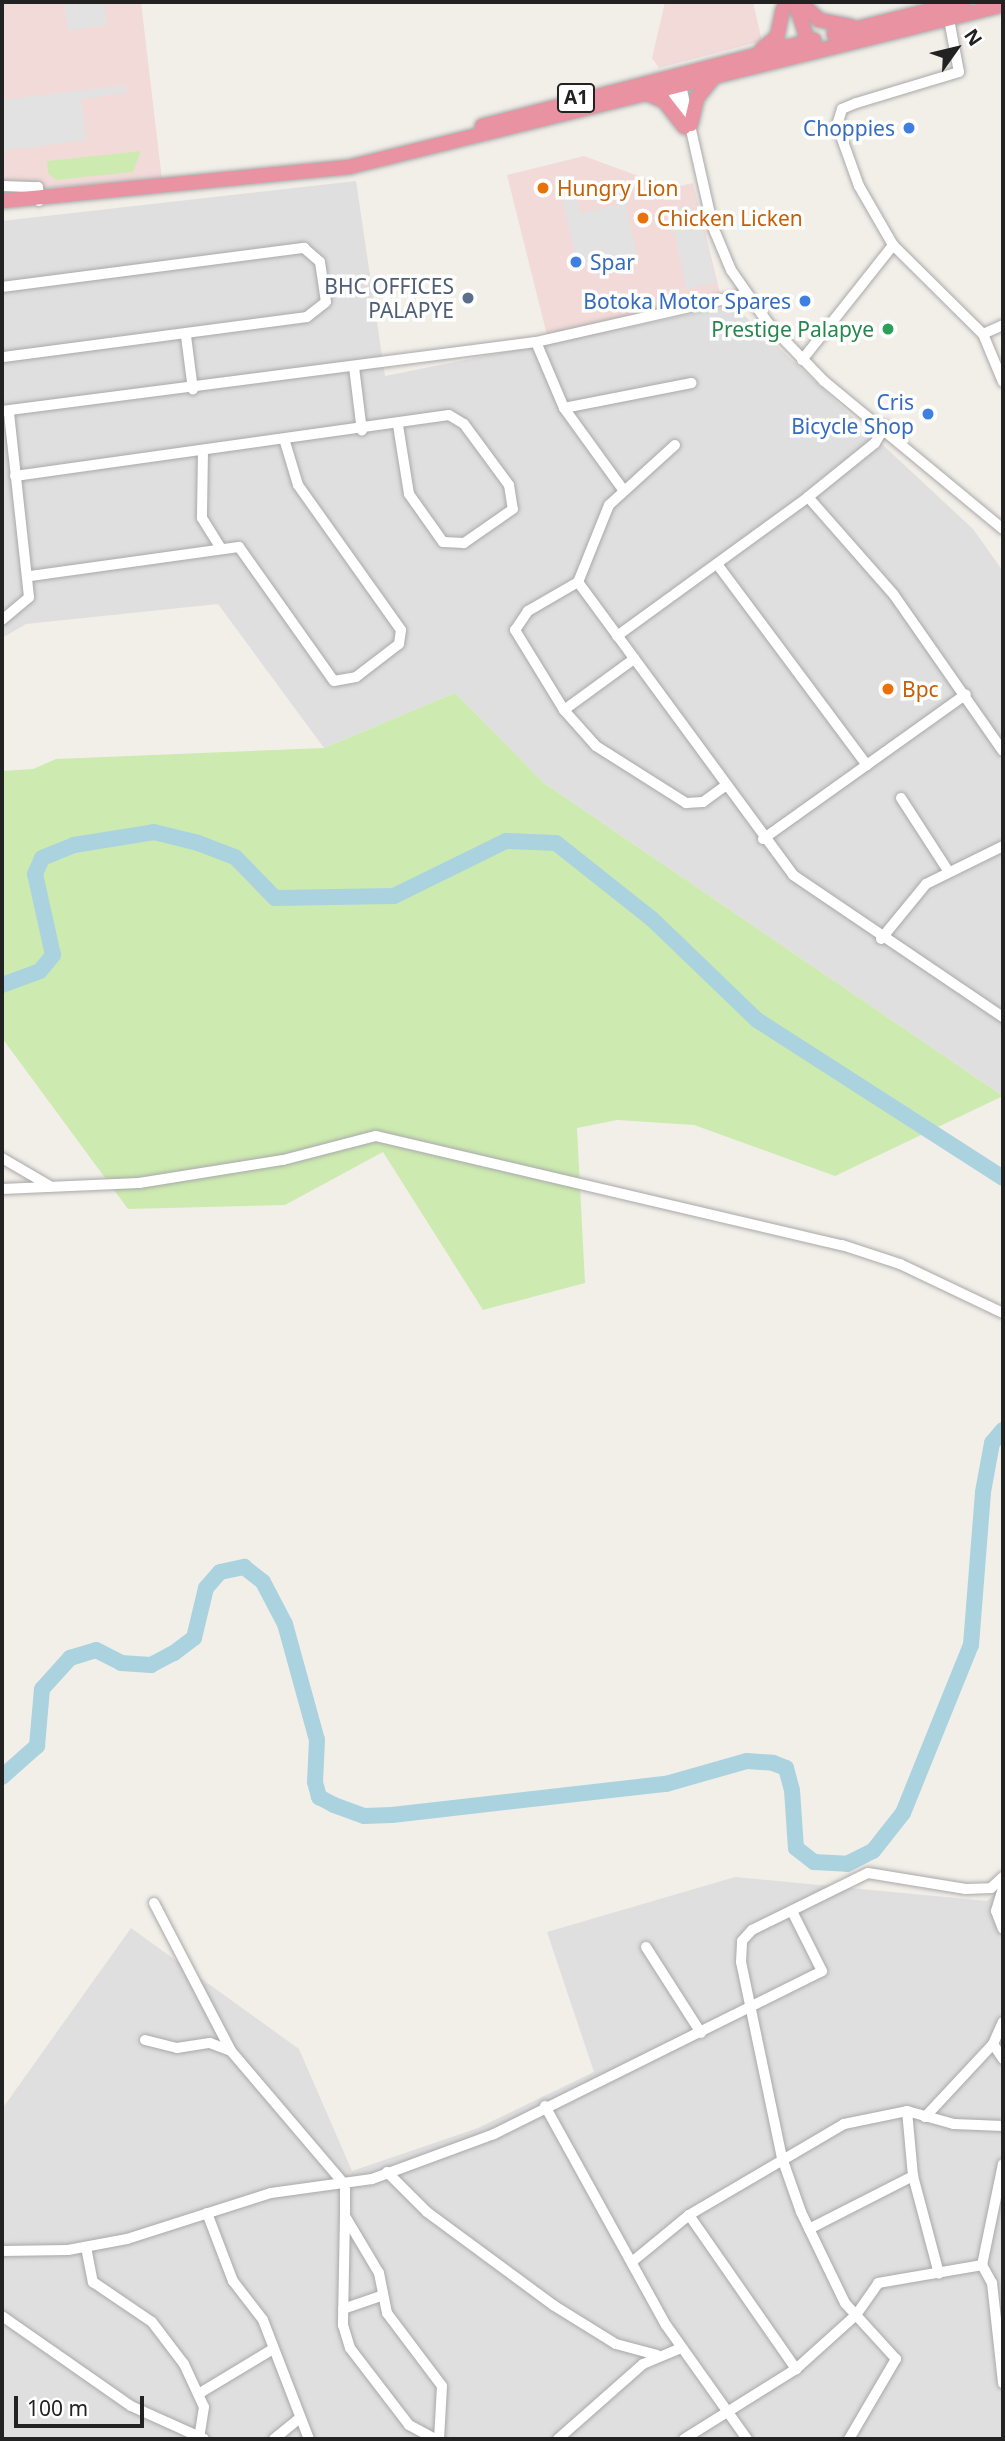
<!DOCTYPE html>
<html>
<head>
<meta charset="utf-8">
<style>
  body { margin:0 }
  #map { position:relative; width:1005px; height:2441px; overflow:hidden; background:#f2efe9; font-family:"Noto Sans",sans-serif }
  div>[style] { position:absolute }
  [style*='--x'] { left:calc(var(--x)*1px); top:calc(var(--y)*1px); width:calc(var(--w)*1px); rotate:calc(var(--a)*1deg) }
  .residential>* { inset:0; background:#e0dfdf }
  .commercial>* { inset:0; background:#f2dad9 }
  .grass>* { inset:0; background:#cdebb0 }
  .parking>* { inset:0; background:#e2e2e2 }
  .river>* { height:16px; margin:-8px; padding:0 8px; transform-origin:8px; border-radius:8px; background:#aad3df }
  .roads { filter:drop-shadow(0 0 2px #a9a9a9) drop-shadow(0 0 2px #a9a9a9) }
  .minor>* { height:10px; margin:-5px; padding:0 5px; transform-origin:5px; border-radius:5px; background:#fff }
  .highway>* { height:14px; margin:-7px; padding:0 7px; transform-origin:7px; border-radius:7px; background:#e892a2 }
  .dots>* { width:19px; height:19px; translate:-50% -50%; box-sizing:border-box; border:4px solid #fff; border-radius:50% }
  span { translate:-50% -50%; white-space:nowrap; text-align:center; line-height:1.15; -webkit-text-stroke:7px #fff; paint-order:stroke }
  .shield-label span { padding:2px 5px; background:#fff; border:2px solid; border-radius:5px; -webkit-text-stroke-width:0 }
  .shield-label { font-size:19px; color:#222; font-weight:700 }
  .shop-label { font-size:21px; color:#366cbe }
  .right { translate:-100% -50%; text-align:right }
  .left { translate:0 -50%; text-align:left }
  .food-label { font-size:21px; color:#c56008 }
  .service-label { font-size:21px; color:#4e5e75 }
  .leisure-label { font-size:21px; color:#27864d }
  .frame { position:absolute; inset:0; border:4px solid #222; pointer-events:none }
  .north { position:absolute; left:921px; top:14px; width:70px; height:70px; -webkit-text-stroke:5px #fff; paint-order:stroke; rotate:56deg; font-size:19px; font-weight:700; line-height:28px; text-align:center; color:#222 }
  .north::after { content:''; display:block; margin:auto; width:24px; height:32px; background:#222; clip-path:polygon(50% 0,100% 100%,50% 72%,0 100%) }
  .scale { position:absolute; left:14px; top:2396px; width:130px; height:32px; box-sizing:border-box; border:4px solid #222; border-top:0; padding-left:9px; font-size:21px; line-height:24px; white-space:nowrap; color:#222; -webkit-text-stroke:5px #fff; paint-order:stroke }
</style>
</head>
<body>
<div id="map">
  <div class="residential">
    <div style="clip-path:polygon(356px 181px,385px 376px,734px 306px,973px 529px,1003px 571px,1003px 1096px,544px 783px,455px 693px,324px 748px,218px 604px,26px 624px,2px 638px,2px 221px)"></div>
    <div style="clip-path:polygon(735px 1877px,987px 1901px,1003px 1886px,1003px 2439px,2px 2439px,2px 2109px,131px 1928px,299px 2049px,352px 2171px,478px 2128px,594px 2072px,547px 1932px)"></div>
  </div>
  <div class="commercial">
    <div style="clip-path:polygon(2px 2px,141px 2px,162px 180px,2px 191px)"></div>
    <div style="clip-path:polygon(665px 2px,753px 2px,762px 41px,659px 68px,652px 58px)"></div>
    <div style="clip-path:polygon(584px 156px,671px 188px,693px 183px,720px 293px,547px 335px,507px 175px)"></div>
  </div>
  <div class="grass">
    <div style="clip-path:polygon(141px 151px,133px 172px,56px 180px,48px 173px,47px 161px)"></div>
    <div style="clip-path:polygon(455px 693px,544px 783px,1003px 1096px,835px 1176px,694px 1125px,617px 1120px,577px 1128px,585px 1283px,483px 1310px,383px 1152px,285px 1205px,128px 1209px,2px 1038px,2px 771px,33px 769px,56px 759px,324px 748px)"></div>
  </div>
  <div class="parking">
    <div style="clip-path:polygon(104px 2px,107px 25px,68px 30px,64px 3px)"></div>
    <div style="clip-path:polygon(125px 85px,126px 93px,81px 99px,86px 140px,2px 151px,2px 100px)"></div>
    <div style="clip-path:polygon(571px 175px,580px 213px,625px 203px,637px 254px,585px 266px,583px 257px,576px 258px,563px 204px,562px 177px)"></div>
    <div style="clip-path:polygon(691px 206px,693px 215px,700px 214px,716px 283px,687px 289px,669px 211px)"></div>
  </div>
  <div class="river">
    <div style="--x:2;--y:985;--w:40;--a:-20.2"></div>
    <div style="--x:40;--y:971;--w:21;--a:-51"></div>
    <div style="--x:53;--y:955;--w:83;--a:-102.5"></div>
    <div style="--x:35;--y:874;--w:17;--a:-66"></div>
    <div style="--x:42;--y:858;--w:35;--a:-22"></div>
    <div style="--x:74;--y:845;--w:81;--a:-9.2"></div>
    <div style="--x:154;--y:832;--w:45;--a:14"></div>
    <div style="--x:198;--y:843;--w:40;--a:21"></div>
    <div style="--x:235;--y:857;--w:57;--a:45.7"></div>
    <div style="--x:275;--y:898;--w:119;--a:-1"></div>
    <div style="--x:394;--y:896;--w:125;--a:-26.2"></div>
    <div style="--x:506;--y:841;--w:50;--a:2.3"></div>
    <div style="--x:556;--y:843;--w:122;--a:38.4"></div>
    <div style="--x:652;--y:919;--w:146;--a:43.9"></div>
    <div style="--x:757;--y:1020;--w:292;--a:32.7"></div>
    <div style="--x:2;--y:1777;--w:47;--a:-41.5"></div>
    <div style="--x:37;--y:1746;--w:57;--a:-85"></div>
    <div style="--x:42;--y:1689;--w:42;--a:-47.9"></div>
    <div style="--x:70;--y:1658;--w:27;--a:-17"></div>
    <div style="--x:96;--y:1650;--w:28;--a:27"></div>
    <div style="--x:121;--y:1663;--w:30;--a:4"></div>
    <div style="--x:151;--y:1665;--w:26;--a:-28"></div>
    <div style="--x:174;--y:1653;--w:25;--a:-37"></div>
    <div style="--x:194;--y:1638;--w:51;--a:-76.5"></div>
    <div style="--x:206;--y:1588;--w:21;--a:-49"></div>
    <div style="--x:220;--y:1572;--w:25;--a:-12"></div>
    <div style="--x:244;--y:1567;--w:24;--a:38"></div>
    <div style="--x:263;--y:1582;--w:47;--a:62.4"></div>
    <div style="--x:285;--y:1624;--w:120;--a:74.6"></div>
    <div style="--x:317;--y:1740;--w:42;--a:92.7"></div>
    <div style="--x:315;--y:1782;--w:16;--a:75"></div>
    <div style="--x:319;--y:1797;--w:17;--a:28"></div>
    <div style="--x:334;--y:1805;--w:32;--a:20"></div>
    <div style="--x:364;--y:1816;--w:28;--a:-2"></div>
    <div style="--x:392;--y:1815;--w:276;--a:-6.5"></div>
    <div style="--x:666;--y:1784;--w:84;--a:-15.9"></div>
    <div style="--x:747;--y:1761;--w:26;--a:4"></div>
    <div style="--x:773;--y:1763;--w:14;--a:21"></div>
    <div style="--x:786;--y:1768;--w:23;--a:75"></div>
    <div style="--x:792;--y:1790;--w:58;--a:86.1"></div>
    <div style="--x:796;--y:1848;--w:23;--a:38"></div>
    <div style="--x:814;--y:1862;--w:33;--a:3"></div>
    <div style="--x:847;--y:1864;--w:29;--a:-27"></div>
    <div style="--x:873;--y:1851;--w:48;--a:-51.7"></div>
    <div style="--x:903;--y:1813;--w:181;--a:-68"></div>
    <div style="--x:971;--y:1645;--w:153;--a:-85.5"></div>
    <div style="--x:983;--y:1492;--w:50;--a:-79.6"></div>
    <div style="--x:992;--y:1443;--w:17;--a:-50"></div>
  </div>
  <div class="roads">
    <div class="minor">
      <div style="--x:948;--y:14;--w:59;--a:79.3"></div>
      <div style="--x:959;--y:72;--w:108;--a:163.2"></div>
      <div style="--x:856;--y:103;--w:15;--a:157"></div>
      <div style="--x:842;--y:109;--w:17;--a:107"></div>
      <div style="--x:837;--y:125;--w:65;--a:70.2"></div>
      <div style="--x:859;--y:186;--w:68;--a:60"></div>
      <div style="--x:893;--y:245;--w:127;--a:44.7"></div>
      <div style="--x:983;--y:334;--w:52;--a:67.4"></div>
      <div style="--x:680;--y:81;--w:150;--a:77.3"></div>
      <div style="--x:713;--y:227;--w:47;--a:67.3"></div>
      <div style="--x:731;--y:270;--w:65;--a:55.1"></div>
      <div style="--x:768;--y:323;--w:81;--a:46"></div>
      <div style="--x:824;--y:381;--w:232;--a:39.6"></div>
      <div style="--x:670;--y:82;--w:38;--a:73"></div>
      <div style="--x:2;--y:186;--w:36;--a:2"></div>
      <div style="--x:38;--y:187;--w:14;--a:86"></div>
      <div style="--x:2;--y:287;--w:305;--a:-7.4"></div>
      <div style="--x:304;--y:248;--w:21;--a:41"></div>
      <div style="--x:320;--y:262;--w:40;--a:81.5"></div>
      <div style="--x:326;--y:302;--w:24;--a:142"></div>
      <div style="--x:307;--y:317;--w:308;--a:172.5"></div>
      <div style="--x:983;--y:334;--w:22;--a:-24"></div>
      <div style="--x:186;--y:336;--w:54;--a:82.6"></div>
      <div style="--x:536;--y:342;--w:72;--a:67"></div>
      <div style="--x:564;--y:408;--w:99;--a:54.1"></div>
      <div style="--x:802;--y:360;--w:147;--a:-51.6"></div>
      <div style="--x:354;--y:367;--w:64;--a:82.9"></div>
      <div style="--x:564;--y:408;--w:130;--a:-11.1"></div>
      <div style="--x:2;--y:411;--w:538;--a:-7.36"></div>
      <div style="--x:536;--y:342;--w:216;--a:-12.8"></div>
      <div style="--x:675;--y:445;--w:89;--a:137.7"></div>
      <div style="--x:609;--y:505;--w:83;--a:111.9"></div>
      <div style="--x:578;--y:582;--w:58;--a:149.9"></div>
      <div style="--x:528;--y:611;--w:23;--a:124"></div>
      <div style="--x:515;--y:630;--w:94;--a:58.5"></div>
      <div style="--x:564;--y:710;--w:48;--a:48.4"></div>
      <div style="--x:596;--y:746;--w:107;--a:32.3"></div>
      <div style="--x:686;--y:803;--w:17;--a:-3"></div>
      <div style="--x:703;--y:802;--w:26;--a:-36"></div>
      <div style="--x:203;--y:451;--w:67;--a:90.9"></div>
      <div style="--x:202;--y:518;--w:36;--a:58"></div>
      <div style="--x:15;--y:476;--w:438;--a:-8"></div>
      <div style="--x:449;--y:415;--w:17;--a:31"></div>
      <div style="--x:464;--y:424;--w:76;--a:53.6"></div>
      <div style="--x:509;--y:485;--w:24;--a:81"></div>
      <div style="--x:513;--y:509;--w:60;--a:145.2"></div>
      <div style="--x:464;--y:543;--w:21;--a:-177"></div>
      <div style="--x:443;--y:542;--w:59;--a:-125.3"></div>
      <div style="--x:409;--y:494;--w:70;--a:-99.1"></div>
      <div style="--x:808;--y:497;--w:130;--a:48.7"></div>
      <div style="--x:894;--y:595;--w:190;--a:55.1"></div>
      <div style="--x:717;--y:564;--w:251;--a:53.3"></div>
      <div style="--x:30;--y:576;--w:211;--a:-7.9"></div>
      <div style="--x:239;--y:547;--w:164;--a:54.7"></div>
      <div style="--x:334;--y:681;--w:22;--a:-10"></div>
      <div style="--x:356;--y:677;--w:54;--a:-37.5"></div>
      <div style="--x:399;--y:644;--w:14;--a:-82"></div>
      <div style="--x:401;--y:630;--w:178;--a:-125.4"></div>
      <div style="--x:298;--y:485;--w:45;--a:-106.8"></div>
      <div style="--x:578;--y:582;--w:363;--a:53.7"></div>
      <div style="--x:793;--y:875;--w:254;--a:34.1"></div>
      <div style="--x:2;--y:620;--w:35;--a:-40"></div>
      <div style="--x:29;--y:597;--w:186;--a:-96.2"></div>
      <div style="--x:617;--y:636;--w:236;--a:-36"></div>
      <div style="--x:808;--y:497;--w:86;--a:-38.9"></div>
      <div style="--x:875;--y:443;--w:20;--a:-60"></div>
      <div style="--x:564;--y:710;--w:87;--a:-36.1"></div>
      <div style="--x:901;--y:798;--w:85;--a:57.1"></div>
      <div style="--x:763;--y:839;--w:249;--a:-35.5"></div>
      <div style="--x:881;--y:939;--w:71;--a:-50.7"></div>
      <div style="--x:926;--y:884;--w:86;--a:-26.3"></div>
      <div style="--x:2;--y:1158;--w:56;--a:30.3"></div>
      <div style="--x:2;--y:1189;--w:137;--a:-2.5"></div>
      <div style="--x:139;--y:1183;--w:146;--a:-9.1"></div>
      <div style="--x:283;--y:1160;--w:96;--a:-14.5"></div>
      <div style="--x:376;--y:1136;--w:479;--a:13.2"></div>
      <div style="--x:842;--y:1245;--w:61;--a:18.1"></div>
      <div style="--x:900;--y:1264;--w:114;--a:25.4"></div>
      <div style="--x:1003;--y:1888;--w:24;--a:107"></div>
      <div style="--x:996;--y:1911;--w:19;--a:69"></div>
      <div style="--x:154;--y:1903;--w:167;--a:62.5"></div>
      <div style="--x:231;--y:2051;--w:176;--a:49.6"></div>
      <div style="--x:345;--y:2185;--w:31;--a:90"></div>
      <div style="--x:345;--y:2216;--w:66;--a:59.2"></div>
      <div style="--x:379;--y:2273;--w:41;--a:78.7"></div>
      <div style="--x:387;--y:2313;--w:91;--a:53"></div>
      <div style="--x:442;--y:2386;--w:53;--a:93.2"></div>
      <div style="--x:646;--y:1947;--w:102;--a:57.4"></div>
      <div style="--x:145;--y:2040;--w:33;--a:14"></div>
      <div style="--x:177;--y:2048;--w:33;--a:-9"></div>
      <div style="--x:210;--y:2043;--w:22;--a:21"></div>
      <div style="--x:993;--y:2044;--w:18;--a:56"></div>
      <div style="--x:545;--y:2106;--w:250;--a:61.1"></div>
      <div style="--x:666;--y:2325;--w:140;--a:54.6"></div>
      <div style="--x:907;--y:2111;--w:65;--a:84.7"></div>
      <div style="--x:913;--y:2176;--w:101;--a:75.1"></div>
      <div style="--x:925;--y:2117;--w:100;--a:-47"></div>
      <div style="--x:993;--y:2044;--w:24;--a:-66"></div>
      <div style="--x:387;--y:2172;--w:57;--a:45"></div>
      <div style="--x:427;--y:2212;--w:157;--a:36.4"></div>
      <div style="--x:553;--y:2305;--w:74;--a:31.8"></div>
      <div style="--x:616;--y:2344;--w:42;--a:15"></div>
      <div style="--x:207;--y:2213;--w:73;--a:69.1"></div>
      <div style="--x:233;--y:2281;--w:49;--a:52.4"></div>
      <div style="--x:263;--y:2320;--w:128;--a:68.9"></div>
      <div style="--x:689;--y:2215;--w:188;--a:55.2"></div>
      <div style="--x:345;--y:2216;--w:109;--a:91.1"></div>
      <div style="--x:343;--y:2325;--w:24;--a:73"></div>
      <div style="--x:350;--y:2348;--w:97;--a:52.5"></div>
      <div style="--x:409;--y:2425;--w:30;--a:28"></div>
      <div style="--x:809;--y:2229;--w:117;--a:-27"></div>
      <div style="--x:86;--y:2247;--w:36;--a:79"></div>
      <div style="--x:93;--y:2282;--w:71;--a:34.1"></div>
      <div style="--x:152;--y:2322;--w:53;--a:52.7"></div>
      <div style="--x:184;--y:2364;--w:47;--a:65.1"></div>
      <div style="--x:204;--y:2407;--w:31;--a:99"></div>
      <div style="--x:2;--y:2251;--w:66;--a:-0.9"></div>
      <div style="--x:68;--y:2250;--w:60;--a:-10.6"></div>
      <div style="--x:127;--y:2239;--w:151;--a:-17.7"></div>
      <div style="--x:271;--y:2193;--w:102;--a:-7.9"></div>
      <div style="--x:372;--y:2179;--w:130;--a:-20.2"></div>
      <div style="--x:494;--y:2134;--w:366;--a:-26.4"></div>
      <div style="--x:822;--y:1971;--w:65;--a:-116.6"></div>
      <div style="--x:633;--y:2261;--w:72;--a:-39.4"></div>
      <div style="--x:689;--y:2215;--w:180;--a:-30.4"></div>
      <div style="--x:844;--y:2124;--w:64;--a:-11.7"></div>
      <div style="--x:907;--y:2111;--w:49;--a:15.5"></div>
      <div style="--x:954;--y:2124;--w:49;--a:2.3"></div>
      <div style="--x:982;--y:2265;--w:21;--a:61"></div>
      <div style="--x:992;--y:2283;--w:101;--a:83.7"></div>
      <div style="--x:343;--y:2309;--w:40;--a:-18.9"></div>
      <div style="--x:2;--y:2316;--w:157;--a:34.9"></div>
      <div style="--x:131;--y:2406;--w:80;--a:24.3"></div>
      <div style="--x:200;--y:2393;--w:85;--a:-31.1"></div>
      <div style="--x:274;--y:2439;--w:33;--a:-39"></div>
      <div style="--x:558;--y:2439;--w:113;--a:-41.4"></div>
      <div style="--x:643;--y:2364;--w:41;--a:-22.8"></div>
      <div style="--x:684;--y:2439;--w:132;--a:-32"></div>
      <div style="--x:796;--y:2369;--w:81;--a:-42"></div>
      <div style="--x:856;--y:2315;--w:39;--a:-55"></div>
      <div style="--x:878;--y:2283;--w:106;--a:-9.8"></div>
      <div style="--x:982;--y:2265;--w:103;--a:-78.3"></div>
      <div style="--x:849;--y:2439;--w:93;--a:-59.6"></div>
      <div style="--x:896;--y:2359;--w:76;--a:-132.3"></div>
      <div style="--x:845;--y:2303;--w:101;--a:-115.8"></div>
      <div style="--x:801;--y:2212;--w:57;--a:-109.4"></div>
      <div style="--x:782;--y:2158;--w:200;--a:-101.8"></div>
      <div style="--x:741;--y:1962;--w:21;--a:-87"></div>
      <div style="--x:742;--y:1941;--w:15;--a:-48"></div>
      <div style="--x:752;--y:1930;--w:129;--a:-26.2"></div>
      <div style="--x:868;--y:1873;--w:99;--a:9.3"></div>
      <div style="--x:966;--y:1889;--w:25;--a:-2"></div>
      <div style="--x:991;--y:1888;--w:16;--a:-43"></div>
    </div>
    <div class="highway">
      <div style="--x:795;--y:2;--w:51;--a:71.6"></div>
      <div style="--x:800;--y:2;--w:26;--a:43"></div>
      <div style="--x:819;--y:20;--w:32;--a:11"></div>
      <div style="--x:834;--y:34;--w:133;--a:-13.9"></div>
      <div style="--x:762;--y:49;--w:19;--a:-39"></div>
      <div style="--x:777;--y:37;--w:29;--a:-78"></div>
      <div style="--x:648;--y:94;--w:17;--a:24"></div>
      <div style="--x:664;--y:101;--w:33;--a:52"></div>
      <div style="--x:691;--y:124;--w:27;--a:-77"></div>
      <div style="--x:697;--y:98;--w:26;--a:-51"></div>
      <div style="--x:482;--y:126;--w:343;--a:-14.5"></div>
      <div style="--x:2;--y:201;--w:349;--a:-5.6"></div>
      <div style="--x:349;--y:167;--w:674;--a:-13.91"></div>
    </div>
  </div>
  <div class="dots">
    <div style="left:909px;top:128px;background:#3f7fe0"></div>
    <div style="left:543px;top:188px;background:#e8710a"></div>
    <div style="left:643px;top:218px;background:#e8710a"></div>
    <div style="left:576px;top:262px;background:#3f7fe0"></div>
    <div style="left:468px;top:298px;background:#5c6f8a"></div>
    <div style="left:805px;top:301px;background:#3f7fe0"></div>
    <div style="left:888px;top:329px;background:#2e9e5b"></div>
    <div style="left:928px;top:414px;background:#3f7fe0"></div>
    <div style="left:888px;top:689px;background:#e8710a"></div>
  </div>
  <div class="shield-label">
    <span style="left:576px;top:98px">A1</span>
  </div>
  <div class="shop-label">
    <span class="right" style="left:895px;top:128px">Choppies</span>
    <span class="left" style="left:590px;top:262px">Spar</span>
    <span class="right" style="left:791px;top:301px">Botoka Motor Spares</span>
    <span class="right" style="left:914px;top:414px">Cris<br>Bicycle Shop</span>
  </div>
  <div class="food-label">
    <span class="left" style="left:557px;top:188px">Hungry Lion</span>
    <span class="left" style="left:657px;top:218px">Chicken Licken</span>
    <span class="left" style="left:902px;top:689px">Bpc</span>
  </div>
  <div class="service-label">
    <span class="right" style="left:454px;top:298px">BHC OFFICES<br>PALAPYE</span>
  </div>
  <div class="leisure-label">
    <span class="right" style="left:874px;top:329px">Prestige Palapye</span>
  </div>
  <div class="frame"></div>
  <div class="north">N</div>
  <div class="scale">100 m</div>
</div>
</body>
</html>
